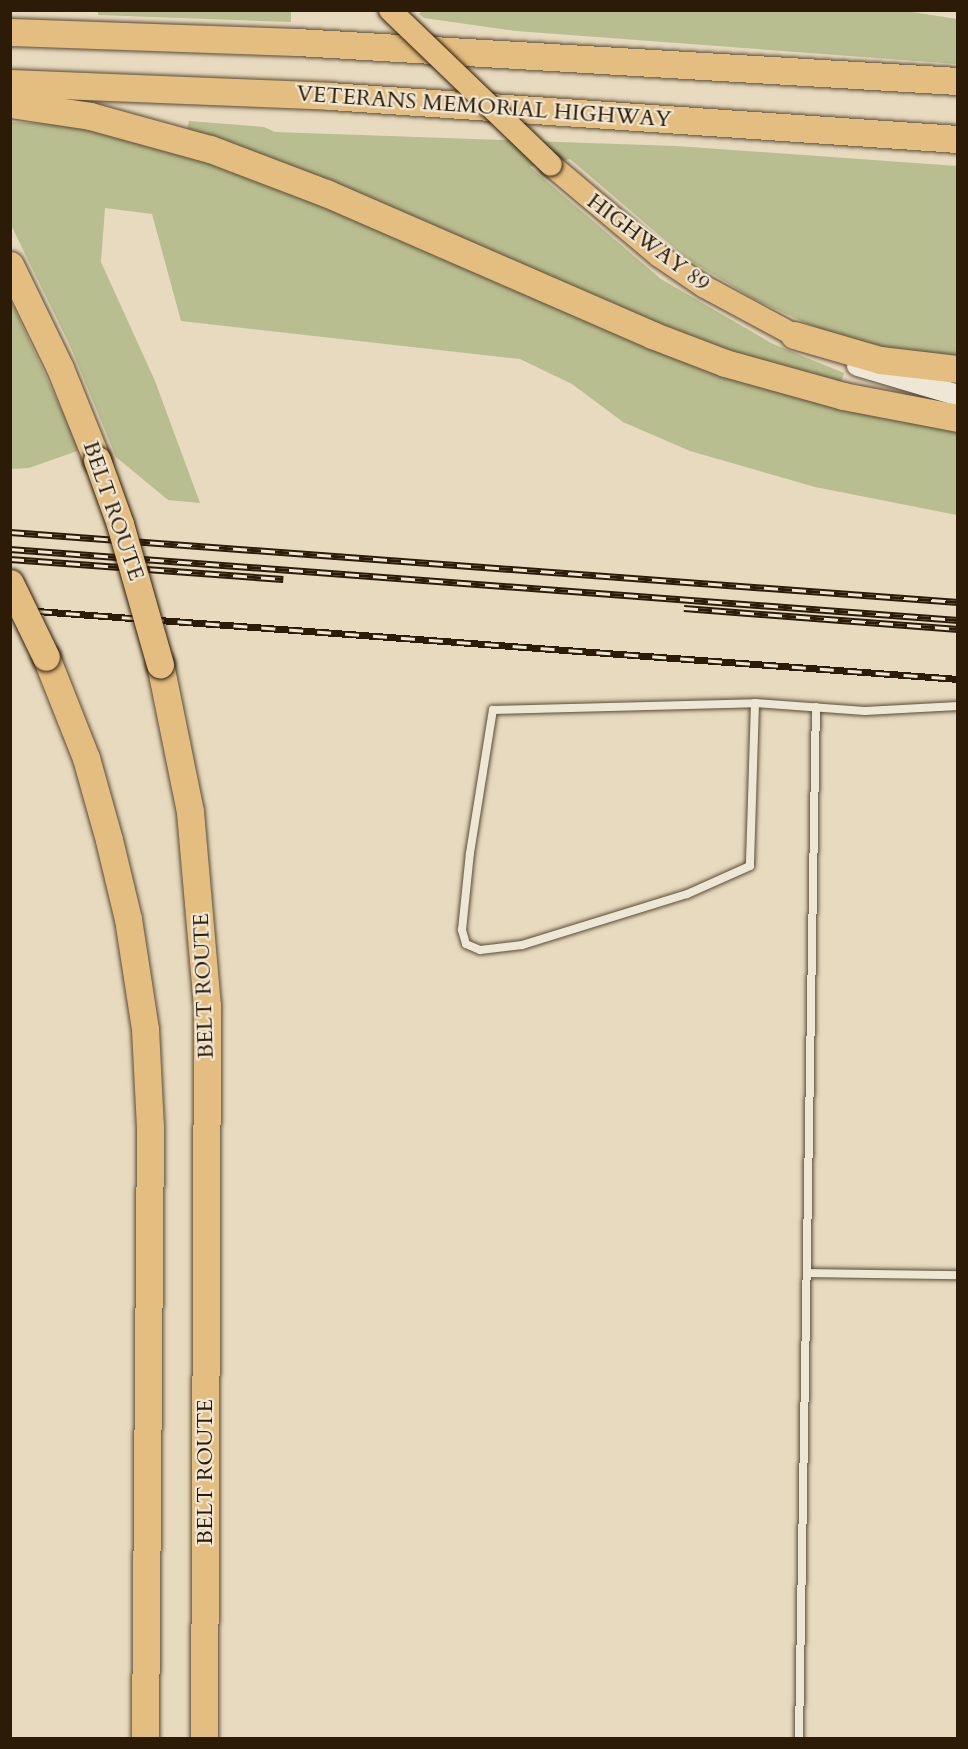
<!DOCTYPE html>
<html>
<head>
<meta charset="utf-8">
<style>
  body { margin:0 }
  #map { position:relative; width:968px; height:1749px; overflow:hidden; background:#e7dabf; font-family:Cardo,serif }
  div>[style] { position:absolute }
  [style*='--x'] { left:calc(var(--x)*1px); top:calc(var(--y)*1px); width:calc(var(--w)*1px); rotate:calc(var(--a)*1deg) }
  .green>* { inset:0; background:#b9be90 }
  .roads { filter:drop-shadow(0 0 2px #5a4b35) drop-shadow(0 0 2px #5a4b35) }
  .service>* { height:8px; margin:-4px; padding:0 4px; transform-origin:4px; border-radius:4px; background:#efe7d5 }
  .secondary>* { height:21px; margin:-10.5px; padding:0 10.5px; transform-origin:10.5px; border-radius:10.5px; background:#efe7d5 }
  .primary>* { height:22px; margin:-11px; padding:0 11px; transform-origin:11px; border-radius:11px; background:#e4bd80 }
  .motorway>* { height:27px; margin:-13.5px; padding:0 13.5px; transform-origin:13.5px; border-radius:13.5px; background:#e4bd80 }
  .rail>* { height:7px; margin-top:-3.5px; transform-origin:0; background:repeating-linear-gradient(90deg,#efe7d5 0 14px,#2b1b07 0 28px); box-sizing:border-box; border-block:2px solid #2b1b07 }
  .bridges { filter:drop-shadow(0 0 2px #2b1b07) drop-shadow(0 0 2px #2b1b07) }
  .primary-bridge>* { height:22px; margin:-11px; padding:0 11px; transform-origin:11px; border-radius:11px; background:#e4bd80 }
  .motorway-bridge>* { height:27px; margin:-13.5px; padding:0 13.5px; transform-origin:13.5px; border-radius:13.5px; background:#e4bd80 }
  span { translate:-50% -50%; white-space:nowrap; text-align:center; line-height:1.15; -webkit-text-stroke:4.5px #efe7d5; paint-order:stroke }
  .street-label { font-size:22px; color:#2b1b07 }
  .frame { position:absolute; inset:0; border:12px solid #2b1b07; pointer-events:none }
</style>
</head>
<body>
<div id="map">
  <div class="green">
    <div style="clip-path:polygon(98px 11px,291px 11px,291px 22px,98px 15px)"></div>
    <div style="clip-path:polygon(422px 11px,906px 11px,957px 19px,957px 64px,516px 31px,424px 18px,419px 14px)"></div>
    <div style="clip-path:polygon(189px 121px,264px 127px,275px 132px,676px 146px,957px 166px,957px 360px,900px 354px,821px 330px,754px 299px,686px 258px,570px 159px,530px 167px,661px 279px,773px 344px,844px 373px,841px 383px,698px 342px,187px 129px)"></div>
    <div style="clip-path:polygon(10px 122px,77px 125px,219px 165px,309px 198px,816px 402px,957px 430px,957px 515px,815px 487px,690px 451px,623px 422px,572px 384px,520px 359px,181px 321px,152px 214px,105px 208px,101px 262px,155px 381px,200px 503px,168px 500px,116px 457px,71px 348px,11px 225px)"></div>
    <div style="clip-path:polygon(10px 299px,80px 450px,29px 468px,11px 469px)"></div>
  </div>
  <div class="roads">
    <div class="service">
      <div style="--x:755;--y:703;--w:163;--a:91.8"></div>
      <div style="--x:750;--y:866;--w:69;--a:156"></div>
      <div style="--x:687;--y:894;--w:173;--a:162.8"></div>
      <div style="--x:522;--y:945;--w:42;--a:173.2"></div>
      <div style="--x:480;--y:950;--w:15;--a:-157"></div>
      <div style="--x:466;--y:944;--w:15;--a:-106"></div>
      <div style="--x:462;--y:930;--w:77;--a:-84.1"></div>
      <div style="--x:470;--y:853;--w:145;--a:-80.9"></div>
      <div style="--x:493;--y:710;--w:262;--a:-1.5"></div>
      <div style="--x:755;--y:703;--w:110;--a:4.2"></div>
      <div style="--x:865;--y:711;--w:93;--a:-3.1"></div>
      <div style="--x:807;--y:1273;--w:151;--a:0.8"></div>
      <div style="--x:799;--y:1738;--w:1031;--a:-89.06"></div>
    </div>
    <div class="secondary">
      <div style="--x:857;--y:365;--w:105;--a:16.5"></div>
    </div>
    <div class="primary">
      <div style="--x:551;--y:165;--w:141;--a:40.1"></div>
      <div style="--x:659;--y:256;--w:55;--a:34"></div>
      <div style="--x:705;--y:287;--w:101;--a:28.3"></div>
    </div>
    <div class="motorway">
      <div style="--x:10;--y:32;--w:287;--a:2"></div>
      <div style="--x:297;--y:42;--w:662;--a:3.38"></div>
      <div style="--x:10;--y:83;--w:320;--a:2.3"></div>
      <div style="--x:330;--y:96;--w:629;--a:3.92"></div>
      <div style="--x:10;--y:104;--w:81;--a:8.5"></div>
      <div style="--x:90;--y:116;--w:124;--a:15.4"></div>
      <div style="--x:210;--y:149;--w:124;--a:20.8"></div>
      <div style="--x:326;--y:193;--w:356;--a:23.5"></div>
      <div style="--x:652;--y:335;--w:78;--a:21"></div>
      <div style="--x:725;--y:363;--w:123;--a:15.6"></div>
      <div style="--x:843;--y:396;--w:117;--a:10.8"></div>
      <div style="--x:10;--y:265;--w:114;--a:64.1"></div>
      <div style="--x:60;--y:368;--w:99;--a:68.1"></div>
      <div style="--x:794;--y:335;--w:90;--a:16.2"></div>
      <div style="--x:880;--y:360;--w:79;--a:6.6"></div>
      <div style="--x:46;--y:657;--w:109;--a:68.4"></div>
      <div style="--x:86;--y:758;--w:85;--a:74.3"></div>
      <div style="--x:109;--y:840;--w:81;--a:76.5"></div>
      <div style="--x:128;--y:919;--w:111;--a:81.2"></div>
      <div style="--x:145;--y:1029;--w:98;--a:87.1"></div>
      <div style="--x:150;--y:1127;--w:611;--a:90.47"></div>
      <div style="--x:160;--y:664;--w:151;--a:78.5"></div>
      <div style="--x:190;--y:812;--w:194;--a:85"></div>
      <div style="--x:207;--y:1005;--w:733;--a:90.23"></div>
    </div>
  </div>
  <div class="rail">
    <div style="--x:10;--y:532;--w:951;--a:4.22"></div>
    <div style="--x:10;--y:549;--w:951;--a:4.28"></div>
    <div style="--x:10;--y:559;--w:274;--a:4.2"></div>
    <div style="--x:684;--y:608;--w:275;--a:4.4"></div>
    <div style="--x:10;--y:609;--w:951;--a:4.22"></div>
  </div>
  <div class="bridges">
    <div class="primary-bridge">
      <div style="--x:390;--y:10;--w:223;--a:43.9"></div>
    </div>
    <div class="motorway-bridge">
      <div style="--x:97;--y:460;--w:68;--a:70.2"></div>
      <div style="--x:120;--y:524;--w:146;--a:74.1"></div>
      <div style="--x:10;--y:583;--w:82;--a:64.1"></div>
    </div>
  </div>
  <div class="street-label">
    <span style="left:484px;top:107px;rotate:4deg">VETERANS MEMORIAL HIGHWAY</span>
    <span style="left:648px;top:243px;rotate:37deg">HIGHWAY 89</span>
    <span style="left:113px;top:511px;rotate:71deg">BELT ROUTE</span>
    <span style="left:204px;top:986px;rotate:-92deg">BELT ROUTE</span>
    <span style="left:206px;top:1472px;rotate:-90deg">BELT ROUTE</span>
  </div>
  <div class="frame"></div>
</div>
</body>
</html>
